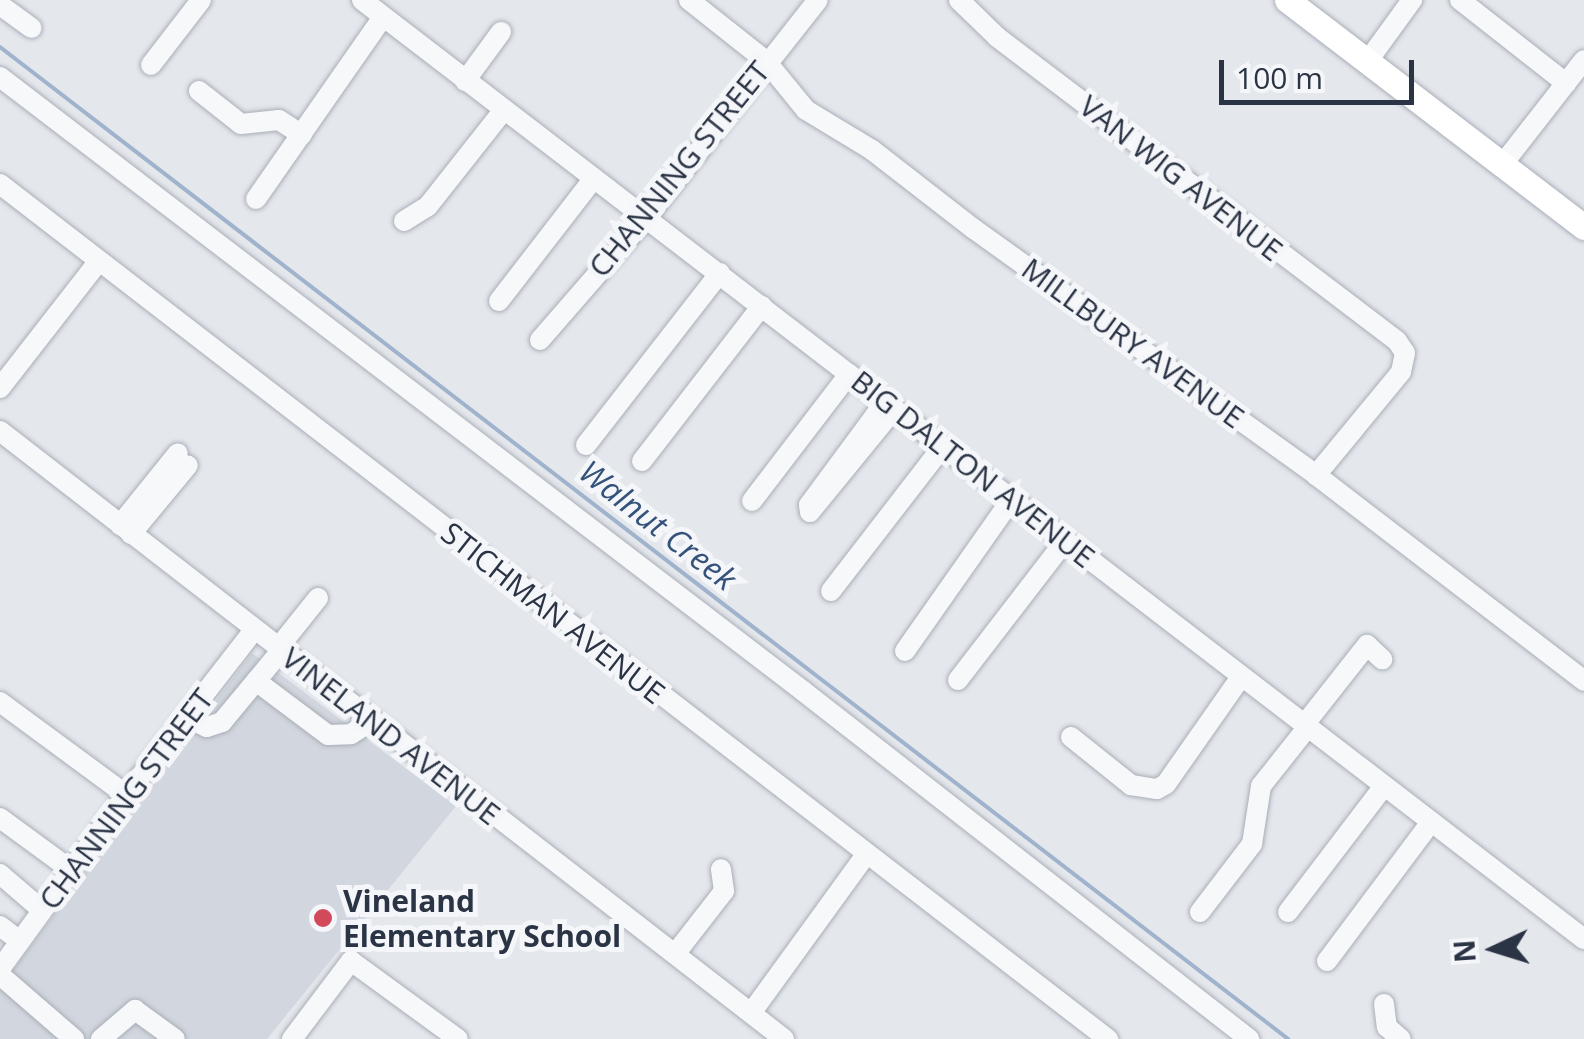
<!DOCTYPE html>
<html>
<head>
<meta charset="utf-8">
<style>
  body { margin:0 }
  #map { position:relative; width:1584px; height:1039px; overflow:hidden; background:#e4e7ec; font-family:"Open Sans",sans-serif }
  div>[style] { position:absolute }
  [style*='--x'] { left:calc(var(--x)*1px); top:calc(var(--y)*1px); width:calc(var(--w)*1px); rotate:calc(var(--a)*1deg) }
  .built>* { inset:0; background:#d2d6de }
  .stream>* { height:4px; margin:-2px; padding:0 2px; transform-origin:2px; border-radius:2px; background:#9fb4cc }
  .roads { filter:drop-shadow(0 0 2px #a9aeb7) drop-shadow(0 0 2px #a9aeb7) }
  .minor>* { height:20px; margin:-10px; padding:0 10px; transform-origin:10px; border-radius:10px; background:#f7f8fa }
  .major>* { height:25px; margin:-12.5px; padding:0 12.5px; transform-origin:12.5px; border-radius:12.5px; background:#fff }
  .dots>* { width:28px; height:28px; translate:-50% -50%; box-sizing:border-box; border:5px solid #f4f6f9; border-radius:50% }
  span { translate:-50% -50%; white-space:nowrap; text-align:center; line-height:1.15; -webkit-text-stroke:10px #f4f6f9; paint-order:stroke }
  .street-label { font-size:30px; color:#2b3445 }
  .poi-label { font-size:30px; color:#2b3445; font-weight:700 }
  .left { translate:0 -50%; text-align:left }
  .water-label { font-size:32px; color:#34527a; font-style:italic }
  .north { position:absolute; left:1444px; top:899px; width:100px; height:100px; -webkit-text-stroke:8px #f4f6f9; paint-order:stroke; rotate:266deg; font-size:28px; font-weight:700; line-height:40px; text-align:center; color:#2b3445 }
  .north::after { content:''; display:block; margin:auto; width:35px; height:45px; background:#2b3445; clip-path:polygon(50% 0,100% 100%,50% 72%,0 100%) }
  .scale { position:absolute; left:1219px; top:60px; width:195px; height:45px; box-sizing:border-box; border:5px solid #2b3445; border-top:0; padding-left:12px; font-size:30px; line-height:35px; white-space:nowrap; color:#2b3445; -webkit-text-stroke:8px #f4f6f9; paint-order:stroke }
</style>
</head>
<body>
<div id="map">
  <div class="built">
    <div style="clip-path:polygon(252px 653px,456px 806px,267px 1039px,0 1039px,0 987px)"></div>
  </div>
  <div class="stream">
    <div style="--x:0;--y:47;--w:1626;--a:37.6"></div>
  </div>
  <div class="roads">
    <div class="minor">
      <div style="--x:362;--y:0;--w:1541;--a:37.54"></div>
      <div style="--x:689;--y:0;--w:98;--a:38.4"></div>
      <div style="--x:766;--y:61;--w:63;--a:50.8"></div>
      <div style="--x:806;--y:110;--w:77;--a:31.2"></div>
      <div style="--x:872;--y:150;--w:129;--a:37.8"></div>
      <div style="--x:974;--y:229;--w:421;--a:35.7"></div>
      <div style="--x:1316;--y:475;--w:338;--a:37.5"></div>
      <div style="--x:959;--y:0;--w:53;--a:44.2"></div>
      <div style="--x:997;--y:37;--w:502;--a:37.23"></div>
      <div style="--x:1397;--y:341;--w:14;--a:56"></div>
      <div style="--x:1405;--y:353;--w:19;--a:102"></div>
      <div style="--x:1401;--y:372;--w:134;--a:129.5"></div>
      <div style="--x:1460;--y:0;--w:135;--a:38.1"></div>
      <div style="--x:0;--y:5;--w:39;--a:36"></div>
      <div style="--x:1367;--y:62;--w:77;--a:-54"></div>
      <div style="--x:151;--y:65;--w:82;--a:-52.4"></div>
      <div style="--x:0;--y:77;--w:1011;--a:37.4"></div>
      <div style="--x:803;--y:691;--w:566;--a:37.96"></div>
      <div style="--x:465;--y:81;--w:61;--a:-53.7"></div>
      <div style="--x:199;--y:91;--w:53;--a:38.2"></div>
      <div style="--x:241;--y:124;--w:38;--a:-6"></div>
      <div style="--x:279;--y:120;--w:27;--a:33"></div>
      <div style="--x:1502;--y:165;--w:133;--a:-52"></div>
      <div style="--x:0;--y:184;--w:1400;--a:37.66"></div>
      <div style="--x:256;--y:199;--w:222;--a:-55.1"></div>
      <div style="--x:404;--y:221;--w:28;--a:-32"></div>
      <div style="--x:428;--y:206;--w:121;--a:-51.7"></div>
      <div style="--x:499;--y:301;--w:155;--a:-52.3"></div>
      <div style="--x:540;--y:340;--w:163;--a:-49"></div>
      <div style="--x:647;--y:217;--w:276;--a:-51.8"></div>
      <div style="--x:0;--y:388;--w:160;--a:-52.1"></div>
      <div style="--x:885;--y:402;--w:128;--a:126.4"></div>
      <div style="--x:809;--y:505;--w:7;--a:82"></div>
      <div style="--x:810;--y:512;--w:133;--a:-50.8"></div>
      <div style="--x:0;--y:431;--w:992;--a:37.79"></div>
      <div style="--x:586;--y:445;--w:218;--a:-52.1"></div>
      <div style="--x:642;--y:461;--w:196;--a:-52.3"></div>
      <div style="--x:752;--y:501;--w:160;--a:-52.6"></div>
      <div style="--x:120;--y:525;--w:92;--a:-51.1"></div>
      <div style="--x:131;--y:534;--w:89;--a:-50.4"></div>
      <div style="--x:831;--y:591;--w:183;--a:-52.3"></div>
      <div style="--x:278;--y:648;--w:64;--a:-51.3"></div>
      <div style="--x:905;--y:651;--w:186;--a:-54.9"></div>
      <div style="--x:958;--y:680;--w:177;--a:-52.4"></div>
      <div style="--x:256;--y:681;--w:90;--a:36.9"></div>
      <div style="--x:328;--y:735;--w:23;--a:-2"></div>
      <div style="--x:351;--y:734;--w:25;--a:-32"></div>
      <div style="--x:0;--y:702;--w:157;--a:36.4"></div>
      <div style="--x:187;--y:717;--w:22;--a:27"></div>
      <div style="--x:207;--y:727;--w:16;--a:-18"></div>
      <div style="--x:222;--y:722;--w:92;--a:-50.3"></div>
      <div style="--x:1304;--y:725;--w:102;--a:-51.8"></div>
      <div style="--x:1367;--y:645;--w:21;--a:43"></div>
      <div style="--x:1071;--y:737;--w:77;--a:38.7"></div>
      <div style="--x:1131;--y:785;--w:26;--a:9"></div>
      <div style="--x:1157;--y:789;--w:10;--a:-29"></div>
      <div style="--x:1166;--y:784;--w:131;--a:-55"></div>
      <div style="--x:0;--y:818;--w:88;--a:36.2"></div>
      <div style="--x:0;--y:874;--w:55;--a:40.6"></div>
      <div style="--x:1200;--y:912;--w:86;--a:-52.6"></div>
      <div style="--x:1252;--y:844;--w:59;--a:-81.2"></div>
      <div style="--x:1261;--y:786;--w:74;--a:-51.6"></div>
      <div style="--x:1288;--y:912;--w:158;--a:-52.7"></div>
      <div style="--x:0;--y:926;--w:25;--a:37"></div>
      <div style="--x:675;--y:954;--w:80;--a:-52.1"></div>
      <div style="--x:724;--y:891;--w:22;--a:-98"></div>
      <div style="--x:1327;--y:961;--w:174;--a:-53.2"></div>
      <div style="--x:0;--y:969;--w:215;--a:-54.1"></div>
      <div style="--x:126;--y:795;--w:209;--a:-52.2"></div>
      <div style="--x:0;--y:975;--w:98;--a:40.9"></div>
      <div style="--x:1384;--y:1004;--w:23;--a:83"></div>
      <div style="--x:1387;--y:1027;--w:18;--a:41"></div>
      <div style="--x:751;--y:1013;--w:195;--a:-54"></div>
      <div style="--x:101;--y:1039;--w:45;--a:-40.5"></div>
      <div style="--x:135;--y:1010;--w:49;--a:35.9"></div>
      <div style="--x:292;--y:1039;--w:98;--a:-52.9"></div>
      <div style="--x:351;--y:961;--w:132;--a:36.1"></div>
    </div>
    <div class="major">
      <div style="--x:1287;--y:0;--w:374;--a:37.4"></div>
    </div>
  </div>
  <div class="dots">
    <div style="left:323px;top:918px;background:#d1495b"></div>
  </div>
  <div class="street-label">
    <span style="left:679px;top:169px;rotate:-51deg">CHANNING STREET</span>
    <span style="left:1181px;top:178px;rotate:38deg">VAN WIG AVENUE</span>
    <span style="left:1133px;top:343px;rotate:36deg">MILLBURY AVENUE</span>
    <span style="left:973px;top:469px;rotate:38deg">BIG DALTON AVENUE</span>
    <span style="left:553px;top:613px;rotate:38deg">STICHMAN AVENUE</span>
    <span style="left:391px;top:736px;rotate:38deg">VINELAND AVENUE</span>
    <span style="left:126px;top:799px;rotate:-53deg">CHANNING STREET</span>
  </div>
  <div class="poi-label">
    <span class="left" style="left:343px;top:918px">Vineland<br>Elementary School</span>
  </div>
  <div class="water-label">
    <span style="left:658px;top:525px;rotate:38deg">Walnut Creek</span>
  </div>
  <div class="north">N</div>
  <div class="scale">100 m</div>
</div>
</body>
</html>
